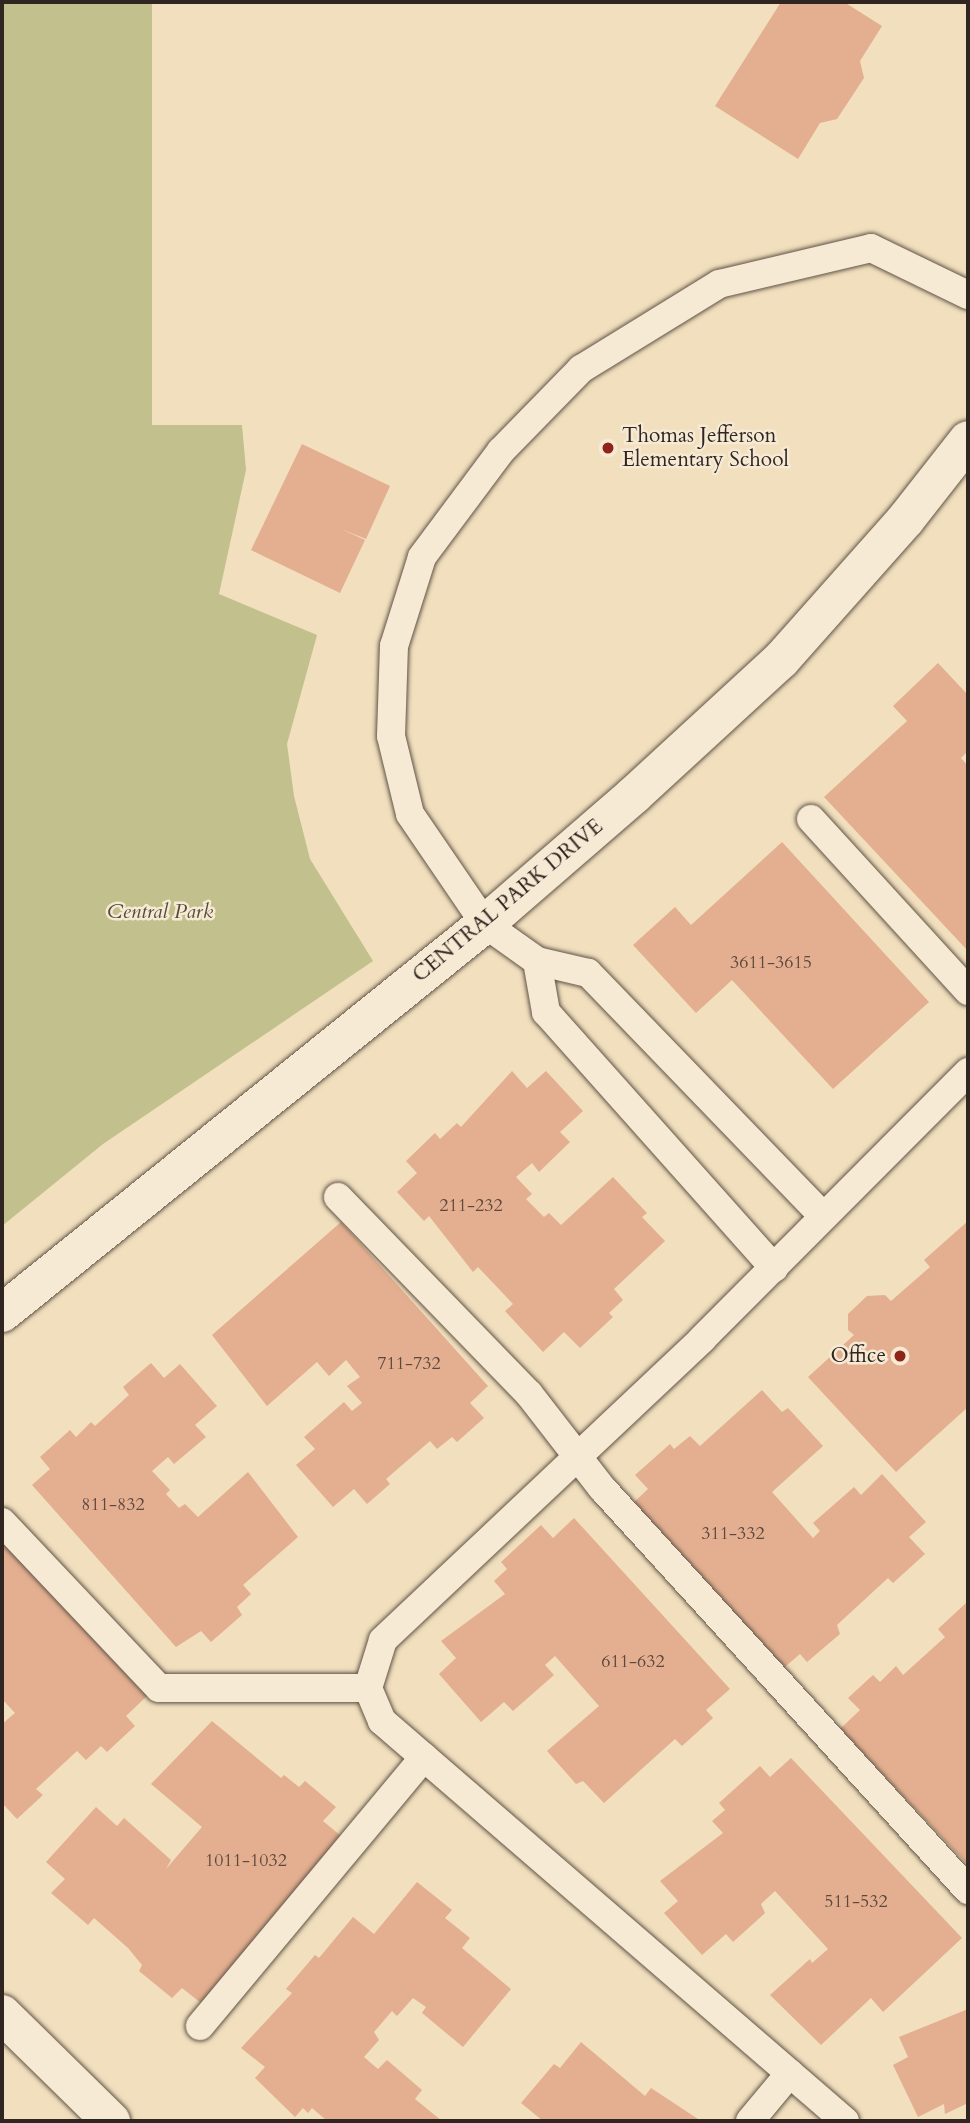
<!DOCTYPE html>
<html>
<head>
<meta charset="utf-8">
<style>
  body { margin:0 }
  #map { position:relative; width:970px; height:2123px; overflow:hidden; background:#f1dfbd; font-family:Cardo,serif }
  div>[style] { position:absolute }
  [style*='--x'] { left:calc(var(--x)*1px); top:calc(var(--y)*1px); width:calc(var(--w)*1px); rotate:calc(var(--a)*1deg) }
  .green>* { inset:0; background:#c2c08c }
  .building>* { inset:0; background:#e3af90 }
  .roads { filter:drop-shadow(0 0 2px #615448) drop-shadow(0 0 2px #615448) }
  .service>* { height:28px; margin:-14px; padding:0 14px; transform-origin:14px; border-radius:14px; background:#f6ead4 }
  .tertiary>* { height:38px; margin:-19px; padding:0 19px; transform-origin:19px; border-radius:19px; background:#f6ead4 }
  .secondary>* { height:38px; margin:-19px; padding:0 19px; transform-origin:19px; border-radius:19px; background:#f6ead4 }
  .dots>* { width:19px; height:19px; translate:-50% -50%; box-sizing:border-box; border:4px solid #f6ead4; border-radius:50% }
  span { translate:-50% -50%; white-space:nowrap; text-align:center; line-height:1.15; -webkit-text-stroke:5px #f6ead4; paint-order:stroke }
  .number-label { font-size:18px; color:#5e483d }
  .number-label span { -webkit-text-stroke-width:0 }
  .poi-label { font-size:21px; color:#312521 }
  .left { translate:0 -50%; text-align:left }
  .right { translate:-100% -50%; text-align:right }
  .street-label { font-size:21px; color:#312521 }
  .park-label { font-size:21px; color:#554c3c; font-style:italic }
  .frame { position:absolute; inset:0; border:4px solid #312521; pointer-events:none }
</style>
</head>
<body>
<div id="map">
  <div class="green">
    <div style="clip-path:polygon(2px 2px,152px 2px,152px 425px,242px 425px,246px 470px,219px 594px,317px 635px,287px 744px,294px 796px,310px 859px,373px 961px,103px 1144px,2px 1226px)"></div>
  </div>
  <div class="building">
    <div style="clip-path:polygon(781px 2px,844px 2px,882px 26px,860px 61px,864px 78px,837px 119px,820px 123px,798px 159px,715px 106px)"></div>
    <div style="clip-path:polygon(302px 444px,390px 486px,366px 539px,341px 529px,365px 540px,340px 593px,251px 550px)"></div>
    <div style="clip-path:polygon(938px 663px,968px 695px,968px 751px,961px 758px,968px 766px,968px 951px,824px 797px,907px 721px,893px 706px)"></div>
    <div style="clip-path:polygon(782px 842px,929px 1002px,833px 1089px,732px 980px,696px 1013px,633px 945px,675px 907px,691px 925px)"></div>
    <div style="clip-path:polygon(512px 1071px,527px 1088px,546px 1071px,583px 1111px,560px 1132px,570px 1142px,539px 1172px,532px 1163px,516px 1177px,532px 1194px,526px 1199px,544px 1217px,549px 1213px,561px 1225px,613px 1177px,647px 1213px,642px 1217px,665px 1241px,614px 1289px,623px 1300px,609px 1313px,613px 1317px,580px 1348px,564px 1332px,543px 1352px,505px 1311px,513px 1304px,478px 1267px,473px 1272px,429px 1216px,424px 1221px,397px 1192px,417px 1173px,406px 1161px,435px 1133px,440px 1139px,457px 1123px,461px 1127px)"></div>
    <div style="clip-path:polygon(968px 1221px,968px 1407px,896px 1472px,808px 1377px,854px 1335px,848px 1330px,848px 1314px,867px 1296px,885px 1295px,891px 1301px,930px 1267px,924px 1260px)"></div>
    <div style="clip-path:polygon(341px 1222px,488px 1386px,470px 1403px,484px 1418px,457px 1442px,452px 1437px,437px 1449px,430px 1441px,386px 1479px,390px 1484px,367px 1504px,354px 1489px,333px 1507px,296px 1465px,315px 1449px,304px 1437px,344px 1402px,352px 1411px,362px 1403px,347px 1386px,360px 1377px,346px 1360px,329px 1376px,317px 1362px,267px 1406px,212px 1335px)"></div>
    <div style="clip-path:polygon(151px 1363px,164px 1378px,180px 1364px,217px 1406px,195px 1425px,206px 1437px,174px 1464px,168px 1457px,152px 1471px,170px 1490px,166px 1494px,179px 1508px,185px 1504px,198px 1517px,248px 1472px,298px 1537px,243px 1585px,251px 1594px,237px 1607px,242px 1615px,211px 1642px,201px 1631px,176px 1647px,32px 1485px,50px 1469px,40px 1457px,70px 1430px,76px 1437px,91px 1422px,95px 1426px,129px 1395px,123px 1387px)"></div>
    <div style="clip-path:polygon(762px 1390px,782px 1412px,788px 1408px,823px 1446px,772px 1492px,813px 1538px,820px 1531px,813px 1523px,854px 1487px,861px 1495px,882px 1474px,926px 1522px,909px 1537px,925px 1554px,893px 1583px,888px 1578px,837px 1625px,840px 1634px,807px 1662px,800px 1654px,778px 1673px,631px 1505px,648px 1489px,635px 1475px,670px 1444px,674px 1449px,690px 1436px,700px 1446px)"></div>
    <div style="clip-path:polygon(574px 1518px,730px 1689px,706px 1710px,713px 1718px,682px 1746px,675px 1739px,604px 1803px,583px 1781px,576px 1784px,547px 1751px,599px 1706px,555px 1656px,545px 1665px,554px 1675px,513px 1711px,504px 1702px,481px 1722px,439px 1674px,456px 1658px,441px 1641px,505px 1594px,494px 1581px,507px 1569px,501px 1562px,541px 1525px,553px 1538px)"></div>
    <div style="clip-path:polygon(2px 1540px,147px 1696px,126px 1716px,135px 1726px,107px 1752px,101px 1746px,86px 1760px,77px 1751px,36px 1789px,43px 1795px,17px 1819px,2px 1803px,2px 1724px,15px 1713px,2px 1699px)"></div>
    <div style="clip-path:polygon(966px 1603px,968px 1605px,968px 1865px,840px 1729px,860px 1710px,848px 1698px,873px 1675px,880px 1682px,896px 1666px,903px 1675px,945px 1637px,938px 1629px)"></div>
    <div style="clip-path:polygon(212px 1721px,281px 1778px,284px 1775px,299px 1787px,305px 1781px,336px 1807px,323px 1821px,341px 1836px,201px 2003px,182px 1988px,172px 1998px,139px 1971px,142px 1965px,128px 1948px,94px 1918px,88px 1925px,51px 1893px,65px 1879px,46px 1862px,96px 1807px,117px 1826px,124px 1818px,171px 1860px,166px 1869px,202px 1827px,151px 1784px)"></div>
    <div style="clip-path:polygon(791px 1758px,962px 1938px,883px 2012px,871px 1998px,821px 2045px,770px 1995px,810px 1959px,812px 1963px,828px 1949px,775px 1891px,761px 1904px,765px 1913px,733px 1942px,726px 1934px,702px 1955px,664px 1913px,678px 1901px,660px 1881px,723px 1833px,712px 1821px,725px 1810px,719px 1803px,760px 1766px,770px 1777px)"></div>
    <div style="clip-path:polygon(417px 1882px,452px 1910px,445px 1918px,470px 1938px,462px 1948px,511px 1989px,463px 2047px,422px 2013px,426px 2007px,413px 1998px,397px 2016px,392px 2011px,374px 2032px,379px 2040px,364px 2057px,378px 2069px,387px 2060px,422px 2090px,415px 2099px,442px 2121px,327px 2121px,312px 2108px,308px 2113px,303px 2108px,295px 2117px,255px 2078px,265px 2067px,241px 2048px,292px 1993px,286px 1989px,315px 1955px,319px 1958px,353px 1917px,374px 1934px)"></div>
    <div style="clip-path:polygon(968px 2009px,968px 2103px,945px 2114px,944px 2104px,918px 2117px,893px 2065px,908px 2057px,899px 2037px)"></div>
    <div style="clip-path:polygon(581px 2042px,645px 2096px,651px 2088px,701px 2121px,543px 2121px,521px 2103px,554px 2064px,560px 2068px)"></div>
  </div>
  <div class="roads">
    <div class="service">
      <div style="--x:811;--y:819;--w:233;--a:47.6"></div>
      <div style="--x:537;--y:961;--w:52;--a:80"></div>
      <div style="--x:546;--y:1012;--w:343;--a:48.3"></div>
      <div style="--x:338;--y:1197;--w:274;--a:45.9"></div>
      <div style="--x:529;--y:1394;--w:119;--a:52.2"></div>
      <div style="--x:602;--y:1488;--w:544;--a:47.68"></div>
      <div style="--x:823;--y:1216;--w:338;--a:-134"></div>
      <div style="--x:588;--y:973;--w:52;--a:-166.8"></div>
      <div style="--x:537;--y:961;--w:64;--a:-144.6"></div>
      <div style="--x:485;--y:924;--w:133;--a:-124.3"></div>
      <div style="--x:410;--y:814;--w:80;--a:-103.7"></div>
      <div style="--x:391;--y:736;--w:90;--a:-88.1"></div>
      <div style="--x:394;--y:646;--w:93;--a:-72.5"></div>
      <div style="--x:422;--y:557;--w:132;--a:-53.3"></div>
      <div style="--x:501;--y:451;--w:115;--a:-45.7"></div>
      <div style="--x:581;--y:369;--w:162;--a:-31.6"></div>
      <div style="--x:719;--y:284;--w:156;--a:-13.3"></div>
      <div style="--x:871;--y:248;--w:108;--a:25.9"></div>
      <div style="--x:2;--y:1522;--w:228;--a:46.6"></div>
      <div style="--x:159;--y:1688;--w:209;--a:0"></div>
      <div style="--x:200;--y:2026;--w:350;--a:-50.2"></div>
      <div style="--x:750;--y:2121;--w:62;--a:-50.2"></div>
      <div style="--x:845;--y:2121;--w:612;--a:-139.18"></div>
      <div style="--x:382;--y:1721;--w:36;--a:-113"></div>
      <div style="--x:368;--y:1688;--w:50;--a:-72.6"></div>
      <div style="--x:383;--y:1640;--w:439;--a:-43.3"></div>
      <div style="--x:702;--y:1339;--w:377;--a:-45.1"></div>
    </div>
    <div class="tertiary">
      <div style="--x:2;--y:1313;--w:620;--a:-38.85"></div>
      <div style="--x:485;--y:924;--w:197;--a:-40.9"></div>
      <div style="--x:634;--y:795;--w:200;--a:-42.6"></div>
      <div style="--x:781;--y:660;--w:188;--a:-48.4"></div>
      <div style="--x:906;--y:519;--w:100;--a:-51.9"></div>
    </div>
    <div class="secondary">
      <div style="--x:2;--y:2014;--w:153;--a:44.5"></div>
    </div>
  </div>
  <div class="dots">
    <div style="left:608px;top:448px;background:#8f2418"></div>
    <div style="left:900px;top:1356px;background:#8f2418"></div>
  </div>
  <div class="number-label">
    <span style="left:771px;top:963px">3611-3615</span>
    <span style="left:471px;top:1206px">211-232</span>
    <span style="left:409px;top:1364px">711-732</span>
    <span style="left:113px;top:1505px">811-832</span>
    <span style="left:733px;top:1534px">311-332</span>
    <span style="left:633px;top:1662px">611-632</span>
    <span style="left:246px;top:1861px">1011-1032</span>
    <span style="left:856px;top:1902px">511-532</span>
  </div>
  <div class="poi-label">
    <span class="left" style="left:622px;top:448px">Thomas Jefferson<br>Elementary School</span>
    <span class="right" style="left:886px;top:1356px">Office</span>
  </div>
  <div class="street-label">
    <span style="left:508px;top:901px;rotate:-40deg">CENTRAL PARK DRIVE</span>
  </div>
  <div class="park-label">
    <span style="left:160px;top:912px">Central Park</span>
  </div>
  <div class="frame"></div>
</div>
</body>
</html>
